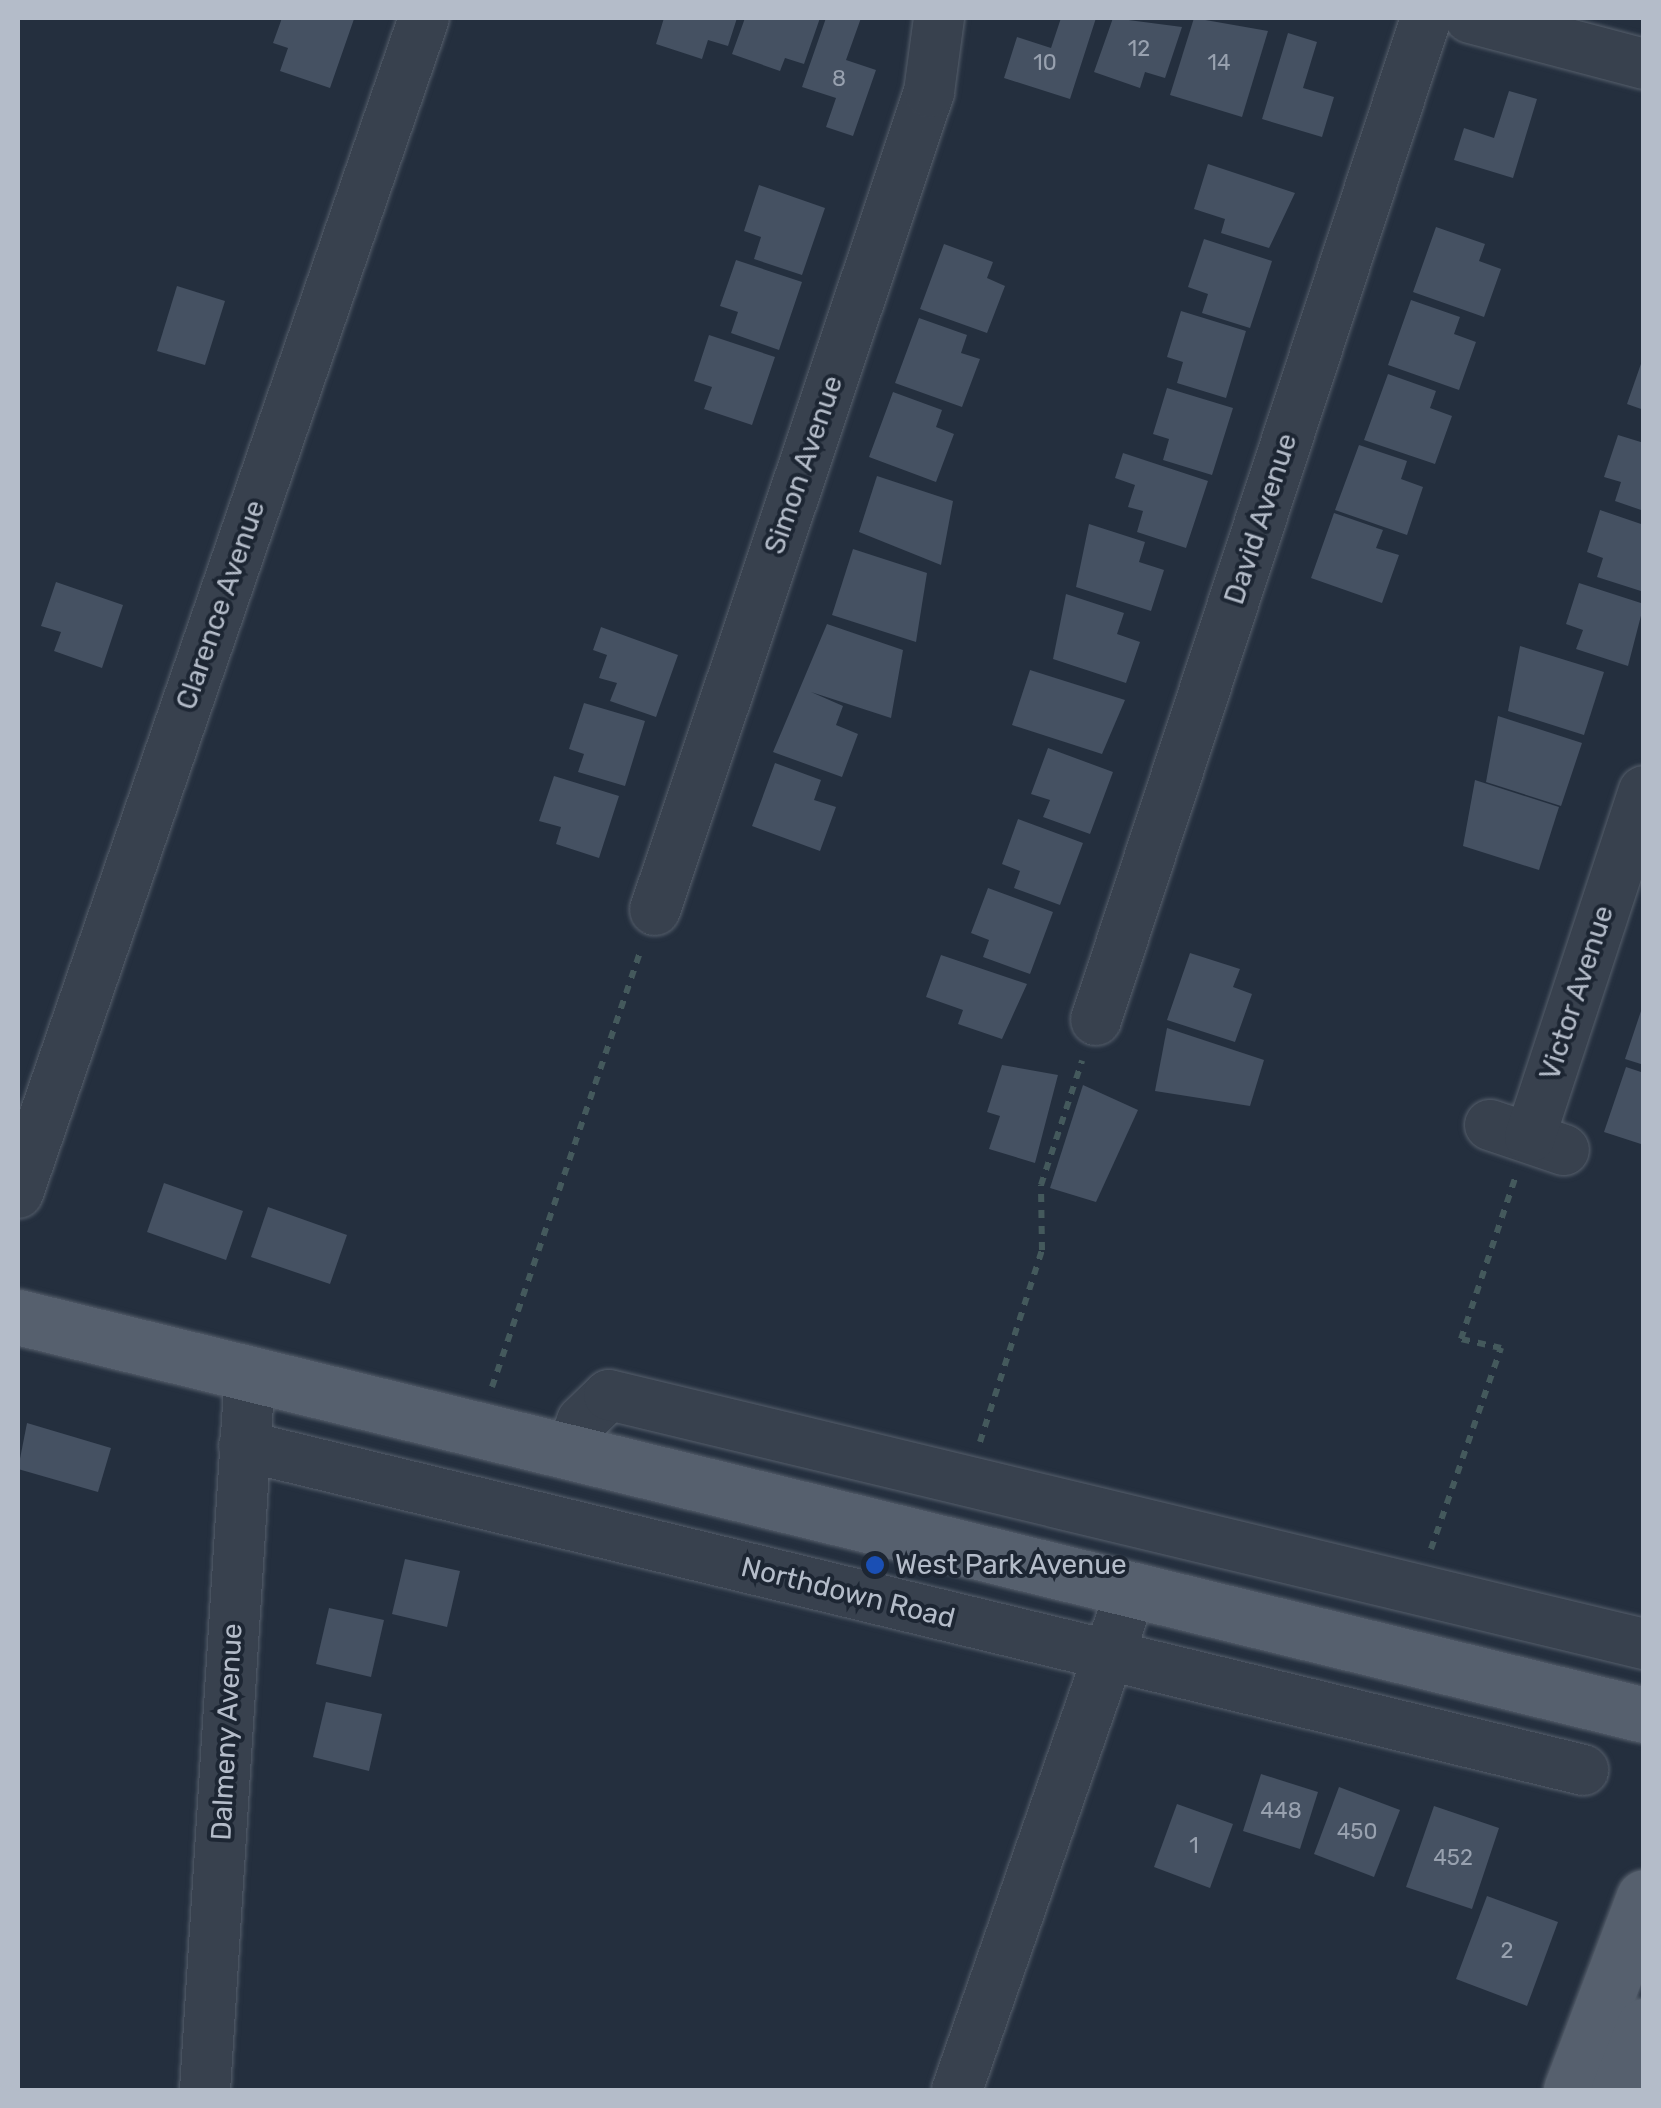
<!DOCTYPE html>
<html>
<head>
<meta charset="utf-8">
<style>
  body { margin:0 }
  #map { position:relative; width:1661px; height:2108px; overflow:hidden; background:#242f3e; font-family:Rubik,sans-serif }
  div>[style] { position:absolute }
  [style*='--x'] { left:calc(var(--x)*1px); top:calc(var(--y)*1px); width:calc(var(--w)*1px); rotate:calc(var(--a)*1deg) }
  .building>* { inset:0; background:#455162 }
  .path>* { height:6px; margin-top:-3px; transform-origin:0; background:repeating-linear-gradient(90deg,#44595c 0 8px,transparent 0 16px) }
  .roads { filter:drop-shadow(0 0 2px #565f6c) drop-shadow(0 0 2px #565f6c) }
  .minor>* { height:50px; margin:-25px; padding:0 25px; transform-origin:25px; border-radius:25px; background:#38414e }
  .major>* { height:55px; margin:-27.5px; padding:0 27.5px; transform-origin:27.5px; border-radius:27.5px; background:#56606e }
  .dots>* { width:28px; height:28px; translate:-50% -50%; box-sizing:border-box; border:5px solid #1d2633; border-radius:50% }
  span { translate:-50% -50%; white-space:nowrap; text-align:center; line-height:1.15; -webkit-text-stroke:8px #1d2633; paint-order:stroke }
  .number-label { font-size:22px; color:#98a1af }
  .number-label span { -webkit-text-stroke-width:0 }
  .street-label { font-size:28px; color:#b4bcc9 }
  .poi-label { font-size:28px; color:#b4bcc9 }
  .left { translate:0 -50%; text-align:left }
  .frame { position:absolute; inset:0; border:20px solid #b4bcc9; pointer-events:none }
</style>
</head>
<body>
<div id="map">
  <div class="building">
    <div style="clip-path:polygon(282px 18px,354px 19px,330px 88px,280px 71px,288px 48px,273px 43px)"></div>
    <div style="clip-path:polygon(664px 18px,737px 18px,728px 46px,708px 40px,702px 59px,656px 44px)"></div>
    <div style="clip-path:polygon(745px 18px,820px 18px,804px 64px,785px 58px,780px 71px,732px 54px)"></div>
    <div style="clip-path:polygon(826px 18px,861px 18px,846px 60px,876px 70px,853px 136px,826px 127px,836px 98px,802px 87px)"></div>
    <div style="clip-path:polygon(1061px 18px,1096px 18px,1070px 99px,1004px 78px,1017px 37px,1051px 48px)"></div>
    <div style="clip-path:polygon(1113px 18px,1182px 27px,1165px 78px,1145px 72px,1140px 88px,1094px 72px)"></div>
    <div style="clip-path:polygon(1194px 18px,1268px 31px,1242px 117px,1170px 95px)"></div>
    <div style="clip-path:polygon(1288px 33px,1317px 42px,1303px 88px,1334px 97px,1322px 137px,1262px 119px)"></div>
    <div style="clip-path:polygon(1509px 91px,1537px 99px,1513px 178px,1454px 160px,1464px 128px,1494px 138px)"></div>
    <div style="clip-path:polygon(1208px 164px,1295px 193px,1269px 248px,1221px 233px,1225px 219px,1194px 209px)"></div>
    <div style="clip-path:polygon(759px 185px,825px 208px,802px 275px,754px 259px,761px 237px,744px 231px)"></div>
    <div style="clip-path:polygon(1436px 227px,1485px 244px,1479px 261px,1501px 269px,1484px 317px,1413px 292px)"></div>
    <div style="clip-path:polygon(1204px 239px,1272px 261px,1250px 328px,1202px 313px,1208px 294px,1188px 287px)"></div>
    <div style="clip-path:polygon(944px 244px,993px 262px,987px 278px,1005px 286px,987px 333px,920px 309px)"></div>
    <div style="clip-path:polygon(736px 260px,802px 282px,779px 350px,731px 333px,738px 312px,720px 306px)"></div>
    <div style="clip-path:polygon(177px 286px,225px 301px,205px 365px,157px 351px)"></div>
    <div style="clip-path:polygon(1411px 300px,1460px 317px,1454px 334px,1476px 342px,1459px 390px,1388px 365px)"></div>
    <div style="clip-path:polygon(1181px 311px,1246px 331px,1226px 398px,1177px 383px,1183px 362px,1167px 357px)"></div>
    <div style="clip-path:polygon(919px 318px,967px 335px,961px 353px,980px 359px,962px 407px,895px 383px)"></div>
    <div style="clip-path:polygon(709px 335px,775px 357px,752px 425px,704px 409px,712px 387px,694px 381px)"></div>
    <div style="clip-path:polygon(1643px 358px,1644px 358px,1644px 410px,1627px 404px)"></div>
    <div style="clip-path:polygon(1388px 374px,1436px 391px,1430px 408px,1452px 416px,1435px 464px,1364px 440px)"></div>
    <div style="clip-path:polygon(1167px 388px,1233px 408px,1212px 475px,1163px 460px,1169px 439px,1153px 434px)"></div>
    <div style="clip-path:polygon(893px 392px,942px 410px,936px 427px,954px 434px,936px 482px,869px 457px)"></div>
    <div style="clip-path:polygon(1618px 435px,1644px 443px,1644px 511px,1615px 501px,1621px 482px,1604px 477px)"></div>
    <div style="clip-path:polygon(1359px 445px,1407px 461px,1401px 479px,1423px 487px,1407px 535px,1335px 510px)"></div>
    <div style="clip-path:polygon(1123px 453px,1208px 481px,1186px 548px,1137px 532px,1143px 511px,1128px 507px,1135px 485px,1115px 478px)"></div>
    <div style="clip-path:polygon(877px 476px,953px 501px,941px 565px,859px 532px)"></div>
    <div style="clip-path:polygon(1600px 510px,1644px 525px,1644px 592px,1597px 577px,1603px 558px,1587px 552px)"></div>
    <div style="clip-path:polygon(1334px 513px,1383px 530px,1376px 548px,1399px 555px,1382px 603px,1311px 578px)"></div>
    <div style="clip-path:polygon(1089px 524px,1145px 542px,1139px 562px,1164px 570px,1151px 611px,1076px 587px)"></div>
    <div style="clip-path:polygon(853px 549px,927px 573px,916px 642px,832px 615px)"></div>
    <div style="clip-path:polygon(56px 582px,123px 605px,102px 668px,54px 651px,61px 632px,41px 626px)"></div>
    <div style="clip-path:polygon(1579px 583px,1644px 604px,1628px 666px,1576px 649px,1583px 630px,1566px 624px)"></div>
    <div style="clip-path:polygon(1066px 594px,1124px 613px,1117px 634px,1140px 642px,1126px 683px,1053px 659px)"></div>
    <div style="clip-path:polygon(827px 624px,903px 650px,891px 718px,811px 692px,843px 706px,836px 725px,858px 734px,842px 777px,773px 752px)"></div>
    <div style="clip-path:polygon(601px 627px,678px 655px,656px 717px,610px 701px,617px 683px,599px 678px,607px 655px,593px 650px)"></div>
    <div style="clip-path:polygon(1520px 646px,1604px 672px,1584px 735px,1508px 711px)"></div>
    <div style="clip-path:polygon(1030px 670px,1125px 700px,1102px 754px,1012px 725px)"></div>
    <div style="clip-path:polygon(584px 703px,645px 721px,625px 786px,578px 772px,584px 754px,569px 749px)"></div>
    <div style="clip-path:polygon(1498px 716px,1582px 743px,1561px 806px,1486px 782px)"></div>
    <div style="clip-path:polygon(1048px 748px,1113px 772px,1090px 834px,1043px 817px,1050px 800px,1031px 794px)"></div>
    <div style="clip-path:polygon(775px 763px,821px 780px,814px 800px,836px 807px,820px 851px,752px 826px)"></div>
    <div style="clip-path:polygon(554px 776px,619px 796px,599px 858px,556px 844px,561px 827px,539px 821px)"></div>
    <div style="clip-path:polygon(1475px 780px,1559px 807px,1539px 870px,1463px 846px)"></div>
    <div style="clip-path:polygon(1018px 819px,1083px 843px,1060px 905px,1014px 888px,1020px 871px,1002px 864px)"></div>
    <div style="clip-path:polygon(988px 888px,1053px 912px,1030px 974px,983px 957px,989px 940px,971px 933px)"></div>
    <div style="clip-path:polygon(1190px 953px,1240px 969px,1233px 987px,1252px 994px,1235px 1042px,1167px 1020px)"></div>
    <div style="clip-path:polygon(941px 955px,1027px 984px,1002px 1039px,958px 1024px,963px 1010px,926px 997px)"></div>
    <div style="clip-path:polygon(1643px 1005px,1644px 1005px,1644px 1065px,1625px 1059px)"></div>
    <div style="clip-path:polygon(1167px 1028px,1264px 1060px,1250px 1106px,1155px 1091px)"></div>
    <div style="clip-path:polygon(1002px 1065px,1058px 1075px,1035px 1163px,989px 1149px,1000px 1116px,987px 1112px)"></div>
    <div style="clip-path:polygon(1626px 1067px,1644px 1073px,1644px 1145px,1604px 1132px)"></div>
    <div style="clip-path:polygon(1083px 1085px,1138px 1110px,1096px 1202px,1050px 1188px)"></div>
    <div style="clip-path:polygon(164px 1183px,243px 1211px,226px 1260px,147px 1232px)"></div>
    <div style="clip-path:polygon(268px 1207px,347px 1235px,330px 1284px,251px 1257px)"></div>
    <div style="clip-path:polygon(27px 1423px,111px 1448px,98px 1492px,18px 1469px)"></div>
    <div style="clip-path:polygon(405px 1559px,460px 1571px,447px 1627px,392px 1614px)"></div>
    <div style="clip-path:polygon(329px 1608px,384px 1620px,371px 1677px,316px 1664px)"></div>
    <div style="clip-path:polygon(326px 1702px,382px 1714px,369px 1771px,313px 1757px)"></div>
    <div style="clip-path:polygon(1261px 1774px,1318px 1792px,1300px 1849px,1243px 1831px)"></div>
    <div style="clip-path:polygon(1339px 1787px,1400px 1810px,1374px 1877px,1314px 1854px)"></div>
    <div style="clip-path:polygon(1177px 1804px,1233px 1824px,1210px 1888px,1154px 1867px)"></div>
    <div style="clip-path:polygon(1434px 1806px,1499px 1828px,1472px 1909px,1406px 1887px)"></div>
    <div style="clip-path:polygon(1487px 1896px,1558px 1922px,1527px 2006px,1456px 1979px)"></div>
  </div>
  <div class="path">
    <div style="--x:492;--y:1387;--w:463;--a:-71.2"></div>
    <div style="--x:980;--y:1442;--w:202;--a:-72.1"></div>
    <div style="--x:1042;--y:1250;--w:65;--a:-90.9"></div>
    <div style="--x:1041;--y:1185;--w:131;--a:-71.7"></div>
    <div style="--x:1431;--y:1549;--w:213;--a:-70.8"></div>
    <div style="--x:1501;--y:1348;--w:41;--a:-167.3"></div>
    <div style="--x:1461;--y:1339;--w:169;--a:-71.4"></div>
  </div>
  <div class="roads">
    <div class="minor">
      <div style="--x:1470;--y:18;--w:180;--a:14.8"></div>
      <div style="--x:655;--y:910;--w:863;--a:-71.48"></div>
      <div style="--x:929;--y:92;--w:75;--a:-82.3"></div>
      <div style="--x:1096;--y:1020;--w:1055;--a:-71.77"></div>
      <div style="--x:1490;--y:1125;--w:78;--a:18.7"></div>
      <div style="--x:1530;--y:1137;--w:364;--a:-71.8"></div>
      <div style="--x:18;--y:1193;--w:1243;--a:-70.94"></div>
      <div style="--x:244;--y:1446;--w:1378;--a:13.6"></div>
      <div style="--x:570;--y:1453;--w:34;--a:-69"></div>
      <div style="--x:582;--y:1421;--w:37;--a:-44"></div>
      <div style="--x:609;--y:1395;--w:1065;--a:13.53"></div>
      <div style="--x:205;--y:2090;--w:718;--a:-86.41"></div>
      <div style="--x:957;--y:2090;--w:532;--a:-70.78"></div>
    </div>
    <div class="major">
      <div style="--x:18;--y:1317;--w:1674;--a:13.75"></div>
      <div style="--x:1571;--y:2090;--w:206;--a:-69.3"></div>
      <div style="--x:1619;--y:2090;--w:69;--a:-68.7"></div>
    </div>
  </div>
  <div class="dots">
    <div style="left:875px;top:1565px;background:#1a4fb4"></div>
  </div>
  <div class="number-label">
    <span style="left:1139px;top:49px">12</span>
    <span style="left:1045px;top:63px">10</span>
    <span style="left:1219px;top:63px">14</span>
    <span style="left:839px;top:79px">8</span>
    <span style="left:1281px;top:1811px">448</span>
    <span style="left:1357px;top:1832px">450</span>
    <span style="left:1194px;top:1846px">1</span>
    <span style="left:1453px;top:1858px">452</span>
    <span style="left:1507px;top:1951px">2</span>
  </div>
  <div class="street-label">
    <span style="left:804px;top:465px;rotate:-71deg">Simon Avenue</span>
    <span style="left:1261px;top:519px;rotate:-72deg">David Avenue</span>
    <span style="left:221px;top:605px;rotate:-71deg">Clarence Avenue</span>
    <span style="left:1577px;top:993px;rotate:-72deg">Victor Avenue</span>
    <span style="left:848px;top:1593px;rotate:14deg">Northdown Road</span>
    <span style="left:227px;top:1732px;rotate:-87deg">Dalmeny Avenue</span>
  </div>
  <div class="poi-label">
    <span class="left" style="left:895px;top:1565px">West Park Avenue</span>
  </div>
  <div class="frame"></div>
</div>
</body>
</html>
